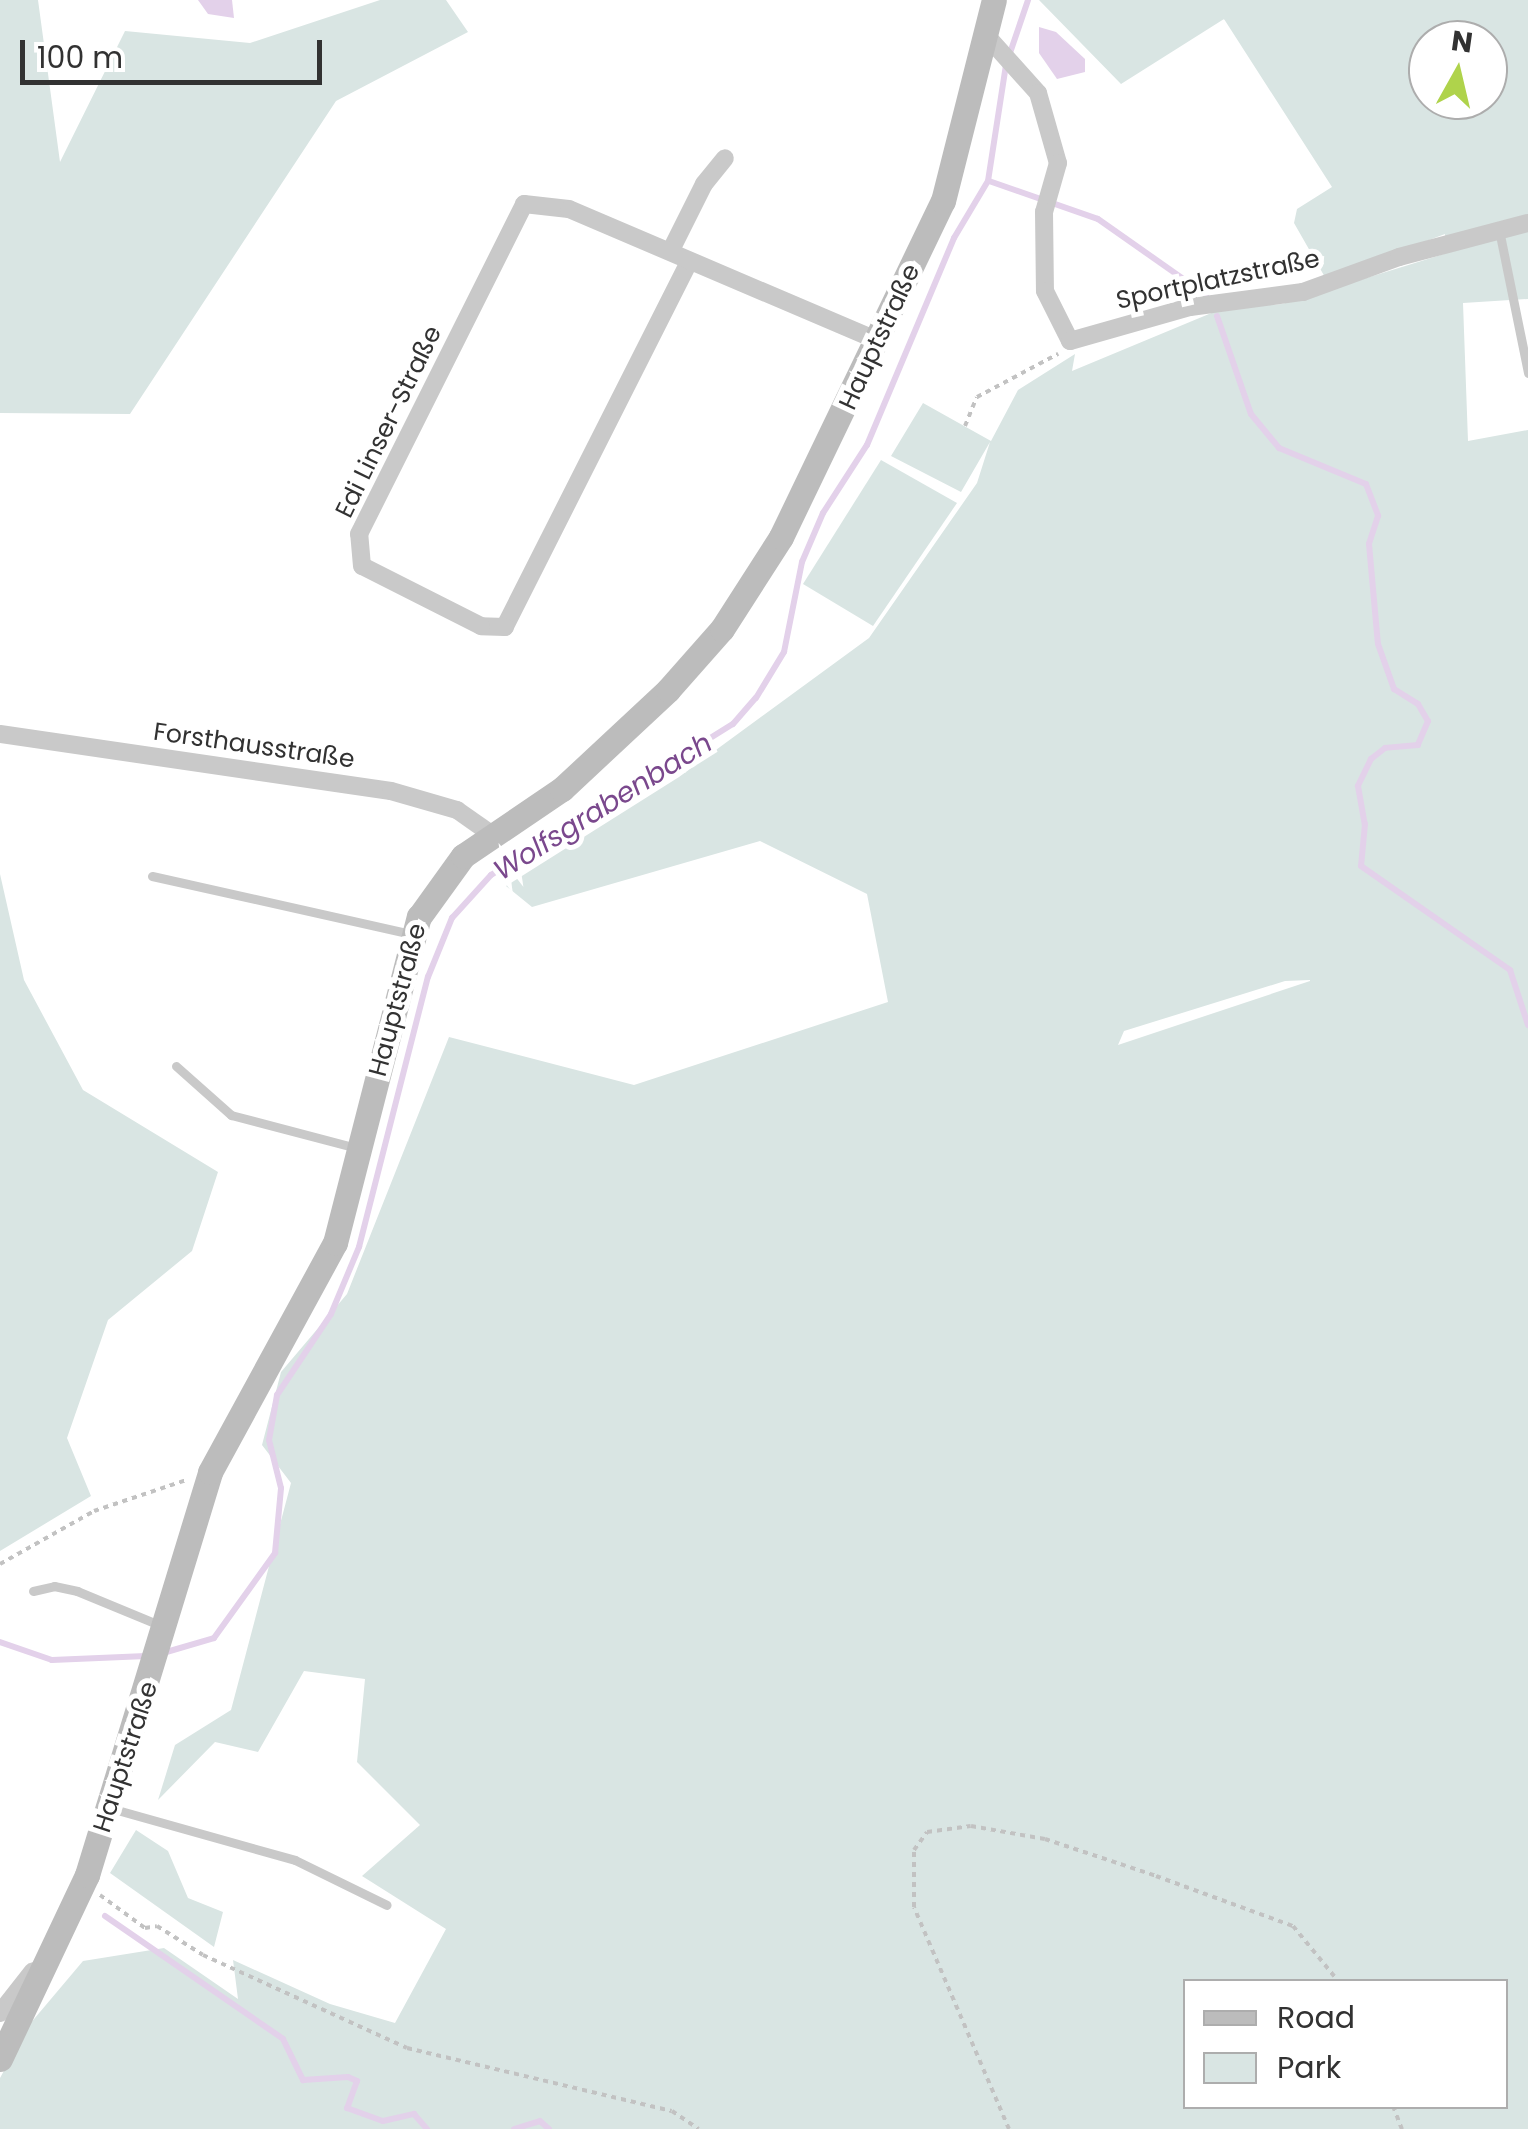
<!DOCTYPE html>
<html>
<head>
<meta charset="utf-8">
<style>
  body { margin:0 }
  #map { position:relative; width:1528px; height:2129px; overflow:hidden; background:#fff; font-family:Poppins,sans-serif }
  div>[style] { position:absolute }
  [style*='--x'] { left:calc(var(--x)*1px); top:calc(var(--y)*1px); width:calc(var(--w)*1px); rotate:calc(var(--a)*1deg) }
  .green>* { inset:0; background:#d9e5e3 }
  .water>* { inset:0; background:#e3d1ea }
  .stream>* { height:6px; margin:-3px; padding:0 3px; transform-origin:3px; border-radius:3px; background:#e3d1ea }
  .path>* { height:4px; margin-top:-2px; transform-origin:0; background:repeating-linear-gradient(90deg,#c2c2c2 0 5px,transparent 0 10px) }
  .service>* { height:9px; margin:-4.5px; padding:0 4.5px; transform-origin:4.5px; border-radius:4.5px; background:#c9c9c9 }
  .minor>* { height:18px; margin:-9px; padding:0 9px; transform-origin:9px; border-radius:9px; background:#c9c9c9 }
  .secondary>* { height:25px; margin:-12.5px; padding:0 12.5px; transform-origin:12.5px; border-radius:12.5px; background:#bcbcbc }
  span { translate:-50% -50%; white-space:nowrap; text-align:center; line-height:1.15; -webkit-text-stroke:10px #fff; paint-order:stroke }
  .street-label { font-size:25px; color:#323232 }
  .water-label { font-size:28px; color:#7a488d; font-style:italic }
  .legend { position:absolute; left:1183px; top:1979px; width:325px; height:130px; box-sizing:border-box; background:#fff; border:2px solid #adadad; margin:0; padding:12px 18px; list-style:none; font-size:30px; color:#323232 }
  .legend li { display:flex; align-items:center; gap:20px; height:50px }
  .legend b { width:50px; border:2px solid #adadad }
  .north { position:absolute; left:1408px; top:20px; width:100px; height:100px; box-sizing:border-box; background:#fff; border:2px solid #adadad; border-radius:50%; rotate:8deg; font-size:28px; font-weight:700; line-height:40px; text-align:center; color:#323232 }
  .north::after { content:''; display:block; margin:auto; width:35px; height:45px; background:#afd34b; clip-path:polygon(50% 0,100% 100%,50% 72%,0 100%) }
  .scale { position:absolute; left:20px; top:40px; width:302px; height:45px; box-sizing:border-box; border:5px solid #323232; border-top:0; padding-left:12px; font-size:30px; line-height:35px; white-space:nowrap; color:#323232; -webkit-text-stroke:8px #fff; paint-order:stroke }
</style>
</head>
<body>
<div id="map">
  <div class="green">
    <div style="clip-path:polygon(0 0,38px 0,60px 162px,125px 31px,250px 43px,380px 0,446px 0,468px 32px,336px 101px,130px 414px,0 413px)"></div>
    <div style="clip-path:polygon(evenodd,1039px 0,1528px 0,1528px 299px,1463px 303px,1468px 441px,1528px 430px,1528px 2129px,0 2129px,0 2078px,29px 2025px,83px 1961px,164px 1948px,238px 1999px,233px 1960px,330px 2004px,395px 2023px,446px 1929px,362px 1876px,420px 1825px,357px 1762px,365px 1679px,304px 1671px,258px 1752px,215px 1742px,158px 1800px,175px 1745px,231px 1710px,291px 1483px,262px 1445px,281px 1372px,347px 1294px,449px 1037px,634px 1085px,888px 1002px,867px 894px,760px 841px,532px 907px,506px 886px,679px 777px,869px 638px,977px 483px,990px 442px,961px 492px,891px 456px,923px 403px,991px 441px,1018px 390px,1075px 354px,1072px 371px,1221px 309px,1282px 304px,1444px 254px,1445px 234px,1326px 279px,1294px 223px,1297px 209px,1332px 187px,1224px 19px,1121px 84px,1039px 0,1428px 40px,1488px 40px,1488px 100px,1428px 100px,1428px 40px,1039px 0,1310px 980px,1310px 981px,1118px 1045px,1124px 1031px,1285px 981px,1310px 980px,1039px 0,1186px 1982px,1506px 1982px,1506px 2106px,1186px 2106px,1186px 1982px)"></div>
    <div style="clip-path:polygon(881px 460px,957px 503px,873px 626px,803px 584px)"></div>
    <div style="clip-path:polygon(0 874px,24px 980px,83px 1090px,218px 1172px,192px 1251px,108px 1320px,67px 1438px,91px 1496px,0 1551px)"></div>
    <div style="clip-path:polygon(136px 1830px,168px 1851px,188px 1898px,223px 1912px,214px 1947px,110px 1873px)"></div>
  </div>
  <div class="water">
    <div style="clip-path:polygon(198px 0,232px 0,234px 18px,208px 14px)"></div>
    <div style="clip-path:polygon(1039px 27px,1056px 32px,1085px 59px,1085px 72px,1057px 79px,1039px 53px)"></div>
  </div>
  <div class="stream">
    <div style="--x:1010;--y:53;--w:56;--a:-71.2"></div>
    <div style="--x:989;--y:181;--w:115;--a:19.2"></div>
    <div style="--x:1098;--y:219;--w:132;--a:35.1"></div>
    <div style="--x:1217;--y:316;--w:104;--a:70.9"></div>
    <div style="--x:1251;--y:414;--w:44;--a:50.5"></div>
    <div style="--x:1279;--y:448;--w:94;--a:22.5"></div>
    <div style="--x:1366;--y:484;--w:34;--a:69"></div>
    <div style="--x:1378;--y:516;--w:29;--a:108"></div>
    <div style="--x:1369;--y:544;--w:100;--a:84.9"></div>
    <div style="--x:1378;--y:644;--w:48;--a:70.4"></div>
    <div style="--x:1394;--y:689;--w:28;--a:32"></div>
    <div style="--x:1418;--y:704;--w:20;--a:60"></div>
    <div style="--x:1428;--y:721;--w:26;--a:113"></div>
    <div style="--x:1418;--y:745;--w:33;--a:175"></div>
    <div style="--x:1385;--y:748;--w:18;--a:142"></div>
    <div style="--x:1371;--y:759;--w:30;--a:116"></div>
    <div style="--x:1358;--y:786;--w:39;--a:80"></div>
    <div style="--x:1365;--y:824;--w:42;--a:95.4"></div>
    <div style="--x:1361;--y:866;--w:182;--a:34.9"></div>
    <div style="--x:1510;--y:970;--w:58;--a:71.9"></div>
    <div style="--x:0;--y:1642;--w:55;--a:19.1"></div>
    <div style="--x:52;--y:1660;--w:94;--a:-2.4"></div>
    <div style="--x:163;--y:1653;--w:53;--a:-16.4"></div>
    <div style="--x:214;--y:1638;--w:105;--a:-54.3"></div>
    <div style="--x:275;--y:1553;--w:65;--a:-84.7"></div>
    <div style="--x:281;--y:1488;--w:49;--a:-104"></div>
    <div style="--x:269;--y:1440;--w:46;--a:-79.9"></div>
    <div style="--x:277;--y:1395;--w:97;--a:-56.3"></div>
    <div style="--x:331;--y:1314;--w:73;--a:-67.3"></div>
    <div style="--x:359;--y:1247;--w:279;--a:-75.7"></div>
    <div style="--x:428;--y:977;--w:64;--a:-67.9"></div>
    <div style="--x:452;--y:918;--w:58;--a:-47.8"></div>
    <div style="--x:491;--y:875;--w:285;--a:-32"></div>
    <div style="--x:733;--y:724;--w:35;--a:-49"></div>
    <div style="--x:756;--y:698;--w:54;--a:-58.7"></div>
    <div style="--x:784;--y:652;--w:92;--a:-78.7"></div>
    <div style="--x:802;--y:562;--w:53;--a:-66.8"></div>
    <div style="--x:823;--y:513;--w:81;--a:-57.1"></div>
    <div style="--x:867;--y:445;--w:225;--a:-67.2"></div>
    <div style="--x:954;--y:238;--w:66;--a:-59.2"></div>
    <div style="--x:988;--y:181;--w:117;--a:-81.2"></div>
    <div style="--x:105;--y:1916;--w:216;--a:34.6"></div>
    <div style="--x:283;--y:2039;--w:46;--a:64"></div>
    <div style="--x:303;--y:2080;--w:45;--a:-3.8"></div>
    <div style="--x:348;--y:2077;--w:10;--a:24"></div>
    <div style="--x:357;--y:2081;--w:29;--a:110"></div>
    <div style="--x:347;--y:2108;--w:38;--a:20"></div>
    <div style="--x:383;--y:2121;--w:32;--a:-13"></div>
    <div style="--x:414;--y:2114;--w:20;--a:49"></div>
    <div style="--x:514;--y:2129;--w:27;--a:-17"></div>
    <div style="--x:540;--y:2121;--w:12;--a:42"></div>
  </div>
  <div class="path">
    <div style="--x:965;--y:426;--w:31;--a:-68"></div>
    <div style="--x:977;--y:397;--w:92;--a:-28"></div>
    <div style="--x:0;--y:1564;--w:108;--a:-29.4"></div>
    <div style="--x:94;--y:1511;--w:97;--a:-18.6"></div>
    <div style="--x:100;--y:1895;--w:56;--a:36.3"></div>
    <div style="--x:145;--y:1928;--w:12;--a:-9"></div>
    <div style="--x:157;--y:1926;--w:54;--a:32.2"></div>
    <div style="--x:203;--y:1955;--w:224;--a:24.5"></div>
    <div style="--x:407;--y:2048;--w:272;--a:13.4"></div>
    <div style="--x:672;--y:2111;--w:32;--a:34"></div>
    <div style="--x:1393;--y:2106;--w:25;--a:69"></div>
    <div style="--x:1009;--y:2129;--w:241;--a:-113.2"></div>
    <div style="--x:914;--y:1907;--w:57;--a:-90"></div>
    <div style="--x:914;--y:1850;--w:22;--a:-54"></div>
    <div style="--x:927;--y:1832;--w:44;--a:-7.8"></div>
    <div style="--x:971;--y:1826;--w:75;--a:10"></div>
    <div style="--x:1045;--y:1839;--w:117;--a:18.4"></div>
    <div style="--x:1156;--y:1876;--w:146;--a:20.1"></div>
    <div style="--x:1293;--y:1926;--w:72;--a:50.6"></div>
  </div>
  <div class="service">
    <div style="--x:1499;--y:230;--w:146;--a:78.5"></div>
    <div style="--x:152;--y:876;--w:265;--a:12.6"></div>
    <div style="--x:176;--y:1066;--w:74;--a:41.7"></div>
    <div style="--x:231;--y:1115;--w:130;--a:14.7"></div>
    <div style="--x:33;--y:1591;--w:22;--a:-13"></div>
    <div style="--x:54;--y:1586;--w:24;--a:12"></div>
    <div style="--x:77;--y:1591;--w:92;--a:22.4"></div>
    <div style="--x:110;--y:1808;--w:192;--a:15.7"></div>
    <div style="--x:295;--y:1860;--w:102;--a:26.1"></div>
  </div>
  <div class="minor">
    <div style="--x:985;--y:34;--w:79;--a:48.1"></div>
    <div style="--x:1038;--y:93;--w:73;--a:74.1"></div>
    <div style="--x:1058;--y:163;--w:51;--a:105.9"></div>
    <div style="--x:1044;--y:212;--w:79;--a:89.3"></div>
    <div style="--x:1045;--y:291;--w:56;--a:63.4"></div>
    <div style="--x:1070;--y:341;--w:125;--a:-15.8"></div>
    <div style="--x:1190;--y:307;--w:114;--a:-7.6"></div>
    <div style="--x:1303;--y:292;--w:102;--a:-20"></div>
    <div style="--x:1399;--y:257;--w:133;--a:-14.8"></div>
    <div style="--x:671;--y:250;--w:74;--a:-63.4"></div>
    <div style="--x:704;--y:184;--w:33;--a:-51"></div>
    <div style="--x:689;--y:262;--w:409;--a:116.8"></div>
    <div style="--x:505;--y:627;--w:24;--a:-178"></div>
    <div style="--x:481;--y:626;--w:133;--a:-153.2"></div>
    <div style="--x:362;--y:566;--w:32;--a:-95"></div>
    <div style="--x:359;--y:534;--w:369;--a:-63.4"></div>
    <div style="--x:524;--y:204;--w:45;--a:6.3"></div>
    <div style="--x:569;--y:209;--w:336;--a:23.1"></div>
    <div style="--x:0;--y:734;--w:395;--a:8.3"></div>
    <div style="--x:391;--y:791;--w:69;--a:16.1"></div>
    <div style="--x:457;--y:810;--w:42;--a:35.2"></div>
    <div style="--x:0;--y:2013;--w:53;--a:-51.8"></div>
  </div>
  <div class="secondary">
    <div style="--x:0;--y:2059;--w:204;--a:-64.7"></div>
    <div style="--x:87;--y:1875;--w:421;--a:-73"></div>
    <div style="--x:210;--y:1472;--w:261;--a:-61.4"></div>
    <div style="--x:335;--y:1243;--w:337;--a:-75.6"></div>
    <div style="--x:419;--y:917;--w:75;--a:-54.2"></div>
    <div style="--x:463;--y:856;--w:120;--a:-34.1"></div>
    <div style="--x:562;--y:789;--w:145;--a:-43"></div>
    <div style="--x:668;--y:690;--w:81;--a:-48.5"></div>
    <div style="--x:722;--y:629;--w:109;--a:-57.3"></div>
    <div style="--x:781;--y:537;--w:373;--a:-64.3"></div>
    <div style="--x:943;--y:201;--w:207;--a:-75.8"></div>
  </div>
  <div class="street-label">
    <span style="left:1218px;top:280px;rotate:-12deg">Sportplatzstraße</span>
    <span style="left:880px;top:337px;rotate:-65deg">Hauptstraße</span>
    <span style="left:389px;top:422px;rotate:-64deg">Edi Linser-Straße</span>
    <span style="left:254px;top:746px;rotate:8deg">Forsthausstraße</span>
    <span style="left:398px;top:1000px;rotate:-75deg">Hauptstraße</span>
    <span style="left:126px;top:1757px;rotate:-72deg">Hauptstraße</span>
  </div>
  <div class="water-label">
    <span style="left:603px;top:807px;rotate:-32deg">Wolfsgrabenbach</span>
  </div>
  <ul class="legend">
  <li><b style="height:12px;background:#bcbcbc"></b>Road</li>
  <li><b style="height:28px;background:#d9e5e3"></b>Park</li>
  </ul>
  <div class="north">N</div>
  <div class="scale">100 m</div>
</div>
</body>
</html>
